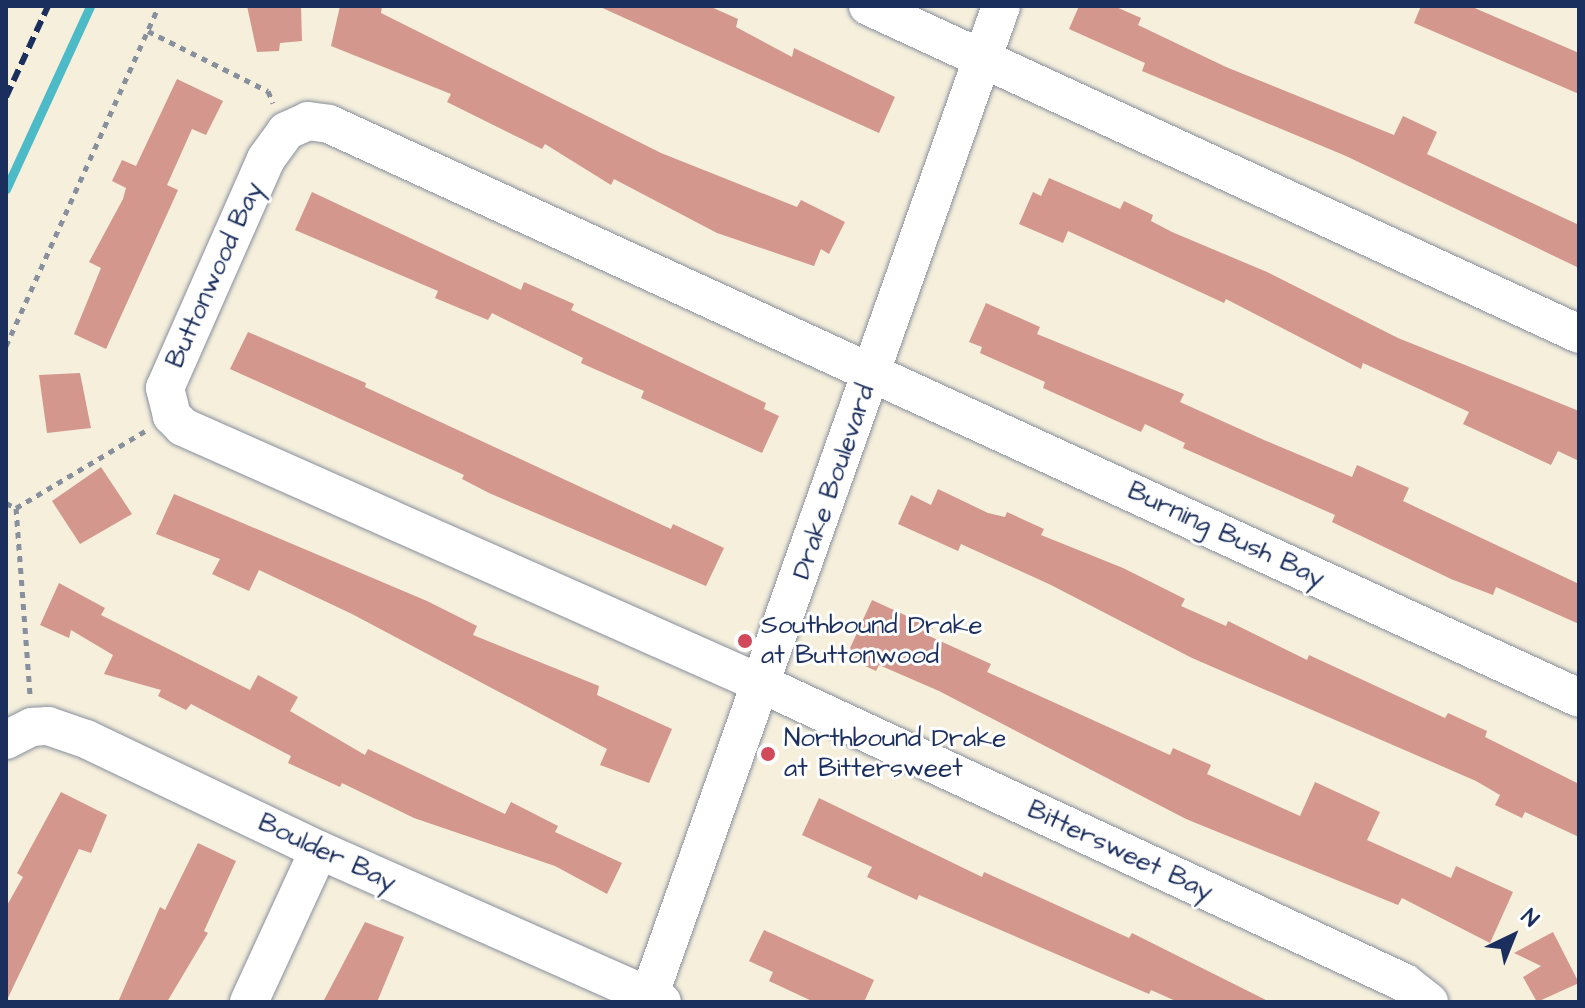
<!DOCTYPE html>
<html>
<head>
<meta charset="utf-8">
<style>
  body { margin:0 }
  #map { position:relative; width:1585px; height:1008px; overflow:hidden; background:#f5efdc; font-family:"Architects Daughter",sans-serif }
  div>[style] { position:absolute }
  [style*='--x'] { left:calc(var(--x)*1px); top:calc(var(--y)*1px); width:calc(var(--w)*1px); rotate:calc(var(--a)*1deg) }
  .stream>* { height:9px; margin:-4.5px; padding:0 4.5px; transform-origin:4.5px; border-radius:4.5px; background:#4cbac7 }
  .building>* { inset:0; background:#d3978d }
  .path>* { height:5px; margin-top:-2.5px; transform-origin:0; background:repeating-linear-gradient(90deg,#888f9d 0 6px,transparent 0 12px) }
  .roads { filter:drop-shadow(0 0 2px #888f9d) drop-shadow(0 0 2px #888f9d) }
  .minor>* { height:38px; margin:-19px; padding:0 19px; transform-origin:19px; border-radius:19px; background:#fff }
  .rail>* { height:6px; margin-top:-3px; transform-origin:0; background:repeating-linear-gradient(90deg,#1b2f5e 0 12px,transparent 0 18px) }
  .dots>* { width:22px; height:22px; translate:-50% -50%; box-sizing:border-box; border:4px solid #fff; border-radius:50% }
  span { translate:-50% -50%; white-space:nowrap; text-align:center; line-height:1.15; -webkit-text-stroke:6px #fff; paint-order:stroke }
  .street-label { font-size:26px; color:#1b2f5e }
  .poi-label { font-size:26px; color:#1b2f5e }
  .left { translate:0 -50%; text-align:left }
  .frame { position:absolute; inset:0; border:8px solid #1b2f5e; pointer-events:none }
  .north { position:absolute; left:1473px; top:896px; width:80px; height:80px; -webkit-text-stroke:6px #fff; paint-order:stroke; rotate:43deg; font-size:22px; font-weight:700; line-height:32px; text-align:center; color:#1b2f5e }
  .north::after { content:''; display:block; margin:auto; width:28px; height:36px; background:#1b2f5e; clip-path:polygon(50% 0,100% 100%,50% 72%,0 100%) }
</style>
</head>
<body>
<div id="map">
  <div class="stream">
    <div style="--x:6;--y:189;--w:201;--a:-65.3"></div>
  </div>
  <div class="building">
    <div style="clip-path:polygon(247px 6px,301px 6px,302px 41px,280px 43px,279px 51px,257px 52px)"></div>
    <div style="clip-path:polygon(340px 6px,382px 6px,381px 13px,661px 153px,797px 207px,801px 200px,845px 222px,829px 254px,821px 249px,814px 266px,717px 233px,614px 179px,611px 185px,545px 144px,542px 149px,447px 102px,451px 94px,331px 46px)"></div>
    <div style="clip-path:polygon(598px 6px,709px 6px,738px 19px,736px 27px,792px 57px,794px 48px,895px 97px,879px 133px)"></div>
    <div style="clip-path:polygon(1079px 6px,1114px 6px,1141px 18px,1138px 25px,1226px 67px,1394px 135px,1403px 116px,1437px 132px,1427px 154px,1579px 225px,1579px 268px,1346px 156px,1142px 71px,1145px 63px,1069px 29px)"></div>
    <div style="clip-path:polygon(1421px 6px,1470px 6px,1579px 53px,1579px 94px,1414px 23px)"></div>
    <div style="clip-path:polygon(177px 79px,223px 101px,206px 135px,192px 129px,167px 185px,178px 190px,106px 349px,74px 334px,101px 268px,89px 262px,123px 199px,126px 188px,112px 181px,122px 160px,136px 166px)"></div>
    <div style="clip-path:polygon(1049px 178px,1120px 209px,1124px 201px,1153px 215px,1151px 221px,1172px 232px,1267px 272px,1398px 338px,1579px 411px,1579px 461px,1558px 451px,1551px 465px,1463px 424px,1469px 412px,1363px 363px,1361px 369px,1226px 299px,1224px 303px,1068px 231px,1063px 243px,1019px 224px,1033px 192px,1041px 196px)"></div>
    <div style="clip-path:polygon(312px 192px,521px 290px,524px 282px,574px 304px,571px 310px,766px 403px,764px 409px,779px 416px,762px 453px,641px 398px,644px 391px,581px 363px,583px 358px,492px 313px,488px 320px,435px 298px,438px 291px,295px 230px)"></div>
    <div style="clip-path:polygon(986px 303px,1040px 327px,1037px 334px,1184px 394px,1180px 402px,1264px 440px,1352px 477px,1357px 465px,1409px 488px,1403px 501px,1579px 584px,1579px 624px,1496px 587px,1493px 595px,1451px 579px,1332px 522px,1335px 515px,1183px 448px,1185px 443px,1145px 424px,1141px 432px,1043px 388px,1045px 382px,980px 353px,982px 347px,969px 342px)"></div>
    <div style="clip-path:polygon(248px 332px,366px 383px,365px 387px,671px 529px,673px 524px,724px 548px,706px 586px,489px 493px,462px 479px,464px 475px,230px 369px)"></div>
    <div style="clip-path:polygon(80px 373px,91px 428px,47px 433px,39px 375px)"></div>
    <div style="clip-path:polygon(101px 467px,132px 514px,80px 544px,52px 501px)"></div>
    <div style="clip-path:polygon(938px 489px,988px 513px,1005px 517px,1007px 512px,1044px 529px,1041px 535px,1123px 568px,1185px 599px,1181px 606px,1226px 626px,1228px 621px,1307px 660px,1309px 655px,1445px 718px,1448px 713px,1487px 731px,1485px 737px,1579px 784px,1579px 837px,1525px 812px,1522px 818px,1495px 805px,1500px 795px,1476px 781px,1192px 658px,1051px 585px,961px 544px,958px 551px,898px 524px,911px 495px,931px 505px)"></div>
    <div style="clip-path:polygon(174px 494px,427px 601px,477px 626px,473px 635px,599px 686px,597px 695px,672px 729px,649px 783px,600px 765px,607px 749px,352px 614px,259px 570px,249px 591px,212px 574px,220px 559px,156px 534px)"></div>
    <div style="clip-path:polygon(59px 583px,105px 608px,101px 615px,250px 690px,258px 675px,298px 697px,290px 711px,365px 755px,368px 749px,505px 814px,511px 802px,558px 826px,555px 832px,622px 863px,607px 894px,555px 866px,414px 818px,342px 783px,340px 787px,288px 763px,291px 756px,191px 704px,186px 710px,158px 696px,161px 690px,104px 674px,113px 655px,71px 630px,69px 638px,40px 625px)"></div>
    <div style="clip-path:polygon(872px 600px,933px 628px,929px 636px,991px 664px,987px 672px,1170px 755px,1173px 748px,1211px 765px,1207px 774px,1300px 816px,1315px 782px,1380px 812px,1367px 840px,1451px 878px,1456px 866px,1513px 892px,1490px 943px,1402px 898px,1398px 905px,1186px 819px,939px 691px,879px 665px,876px 671px,846px 657px)"></div>
    <div style="clip-path:polygon(61px 792px,107px 815px,91px 853px,79px 849px,6px 1002px,6px 907px,23px 877px,17px 873px)"></div>
    <div style="clip-path:polygon(819px 798px,982px 877px,984px 872px,1129px 938px,1132px 933px,1270px 1002px,1178px 1002px,1151px 990px,1149px 994px,919px 895px,917px 900px,867px 877px,872px 867px,802px 835px)"></div>
    <div style="clip-path:polygon(198px 843px,236px 861px,204px 931px,208px 933px,167px 1002px,118px 1002px,160px 907px,165px 910px)"></div>
    <div style="clip-path:polygon(365px 922px,404px 937px,377px 1002px,323px 1002px)"></div>
    <div style="clip-path:polygon(764px 930px,874px 980px,864px 1002px,814px 1002px,769px 981px,773px 972px,749px 961px)"></div>
    <div style="clip-path:polygon(1553px 932px,1579px 983px,1537px 1002px,1523px 977px,1541px 966px,1514px 953px)"></div>
  </div>
  <div class="path">
    <div style="--x:148;--y:31;--w:134;--a:26.6"></div>
    <div style="--x:268;--y:91;--w:13;--a:67"></div>
    <div style="--x:6;--y:346;--w:373;--a:-65.8"></div>
    <div style="--x:6;--y:503;--w:11;--a:27"></div>
    <div style="--x:16;--y:508;--w:152;--a:-30.8"></div>
    <div style="--x:16;--y:508;--w:187;--a:85.7"></div>
  </div>
  <div class="roads">
    <div class="minor">
      <div style="--x:868;--y:6;--w:783;--a:24.76"></div>
      <div style="--x:6;--y:740;--w:29;--a:-27"></div>
      <div style="--x:32;--y:727;--w:16;--a:-4"></div>
      <div style="--x:48;--y:726;--w:40;--a:18.9"></div>
      <div style="--x:86;--y:739;--w:258;--a:25.5"></div>
      <div style="--x:319;--y:850;--w:375;--a:23.9"></div>
      <div style="--x:249;--y:1002;--w:167;--a:-65.3"></div>
      <div style="--x:647;--y:1002;--w:1057;--a:-70.43"></div>
      <div style="--x:1429;--y:1002;--w:31;--a:-142"></div>
      <div style="--x:1405;--y:983;--w:707;--a:-155.07"></div>
      <div style="--x:764;--y:685;--w:636;--a:-156.06"></div>
      <div style="--x:183;--y:427;--w:16;--a:-135"></div>
      <div style="--x:172;--y:416;--w:29;--a:-104"></div>
      <div style="--x:165;--y:388;--w:250;--a:-66.2"></div>
      <div style="--x:266;--y:159;--w:34;--a:-54"></div>
      <div style="--x:286;--y:131;--w:24;--a:-24"></div>
      <div style="--x:308;--y:121;--w:21;--a:8"></div>
      <div style="--x:329;--y:124;--w:1375;--a:24.66"></div>
    </div>
  </div>
  <div class="rail">
    <div style="--x:6;--y:97;--w:100;--a:-65.2"></div>
  </div>
  <div class="dots">
    <div style="left:745px;top:641px;background:#d1495b"></div>
    <div style="left:768px;top:754px;background:#d1495b"></div>
  </div>
  <div class="street-label">
    <span style="left:215px;top:275px;rotate:-66deg">Buttonwood Bay</span>
    <span style="left:834px;top:482px;rotate:-71deg">Drake Boulevard</span>
    <span style="left:1226px;top:535px;rotate:25deg">Burning Bush Bay</span>
    <span style="left:1120px;top:851px;rotate:25deg">Bittersweet Bay</span>
    <span style="left:327px;top:853px;rotate:25deg">Boulder Bay</span>
  </div>
  <div class="poi-label">
    <span class="left" style="left:761px;top:641px">Southbound Drake<br>at Buttonwood</span>
    <span class="left" style="left:784px;top:754px">Northbound Drake<br>at Bittersweet</span>
  </div>
  <div class="frame"></div>
  <div class="north">N</div>
</div>
</body>
</html>
